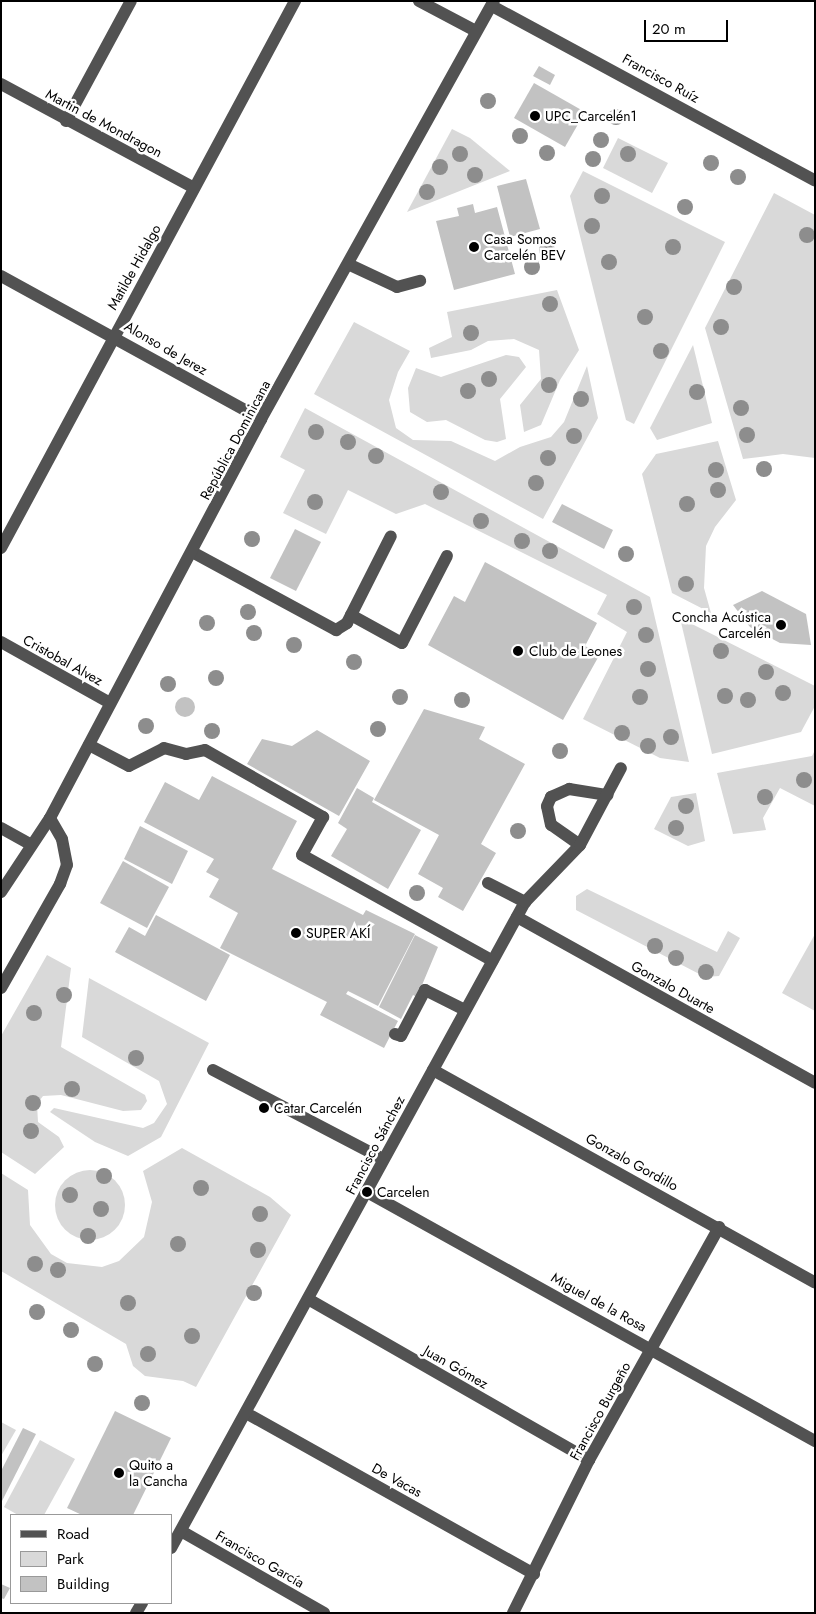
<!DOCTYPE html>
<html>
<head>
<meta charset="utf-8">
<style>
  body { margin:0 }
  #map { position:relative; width:816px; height:1614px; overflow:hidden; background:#fff; font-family:Jost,sans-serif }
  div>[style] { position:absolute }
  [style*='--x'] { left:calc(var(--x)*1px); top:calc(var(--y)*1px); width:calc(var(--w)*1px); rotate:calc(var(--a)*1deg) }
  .green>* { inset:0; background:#d9d9d9 }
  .round { border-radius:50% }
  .building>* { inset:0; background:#c2c2c2 }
  .minor>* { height:12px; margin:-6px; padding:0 6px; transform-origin:6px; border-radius:6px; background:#525252 }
  .trees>* { width:16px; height:16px; margin:-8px; border-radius:50%; background:#8d8d8d }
  .dots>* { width:14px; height:14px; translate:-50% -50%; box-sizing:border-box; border:2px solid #fff; border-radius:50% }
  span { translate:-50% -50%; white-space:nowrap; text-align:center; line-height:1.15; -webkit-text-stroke:5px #fff; paint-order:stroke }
  .street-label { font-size:14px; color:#000 }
  .poi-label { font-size:14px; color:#000 }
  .left { translate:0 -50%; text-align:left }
  .right { translate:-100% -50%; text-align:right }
  .frame { position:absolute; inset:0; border:2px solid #000; pointer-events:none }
  .legend { position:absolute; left:10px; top:1514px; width:162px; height:90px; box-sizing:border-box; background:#fff; border:1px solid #999; margin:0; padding:6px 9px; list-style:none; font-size:15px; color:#000 }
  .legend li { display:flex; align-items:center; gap:10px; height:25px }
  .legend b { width:25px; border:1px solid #999 }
  .scale { position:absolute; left:644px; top:20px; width:84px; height:22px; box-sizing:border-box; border:2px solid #000; border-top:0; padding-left:6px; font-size:15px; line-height:18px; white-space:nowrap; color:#000; -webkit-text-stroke:4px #fff; paint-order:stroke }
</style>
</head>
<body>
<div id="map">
  <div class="green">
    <div style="clip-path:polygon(452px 129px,470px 138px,510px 171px,407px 212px)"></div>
    <div style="clip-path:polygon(618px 138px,668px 163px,652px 193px,603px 168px)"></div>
    <div style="clip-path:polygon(583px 171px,725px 242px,634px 424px,626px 420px,570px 196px)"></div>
    <div style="clip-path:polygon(774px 193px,815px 215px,815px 458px,783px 454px,743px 459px,705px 328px)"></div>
    <div style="clip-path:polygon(557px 290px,579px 350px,560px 380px,541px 425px,524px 432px,520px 405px,541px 379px,539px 350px,514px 339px,488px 341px,471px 350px,431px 358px,429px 348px,452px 337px,447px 312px)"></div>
    <div style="clip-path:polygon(354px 322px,410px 351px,398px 372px,389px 400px,396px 428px,413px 440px,451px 441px,495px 461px,520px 447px,551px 437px,564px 422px,587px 366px,598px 418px,543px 519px,314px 394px)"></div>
    <div style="clip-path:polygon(693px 345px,712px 423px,657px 440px,650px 428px)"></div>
    <div style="clip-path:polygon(506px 355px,519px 357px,526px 367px,500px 399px,506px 439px,497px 442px,485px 440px,446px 420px,427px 422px,410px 412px,408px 388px,416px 368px,441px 377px)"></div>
    <div style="clip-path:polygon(305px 408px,650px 597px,689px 762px,660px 758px,583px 719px,627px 632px,597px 614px,607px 595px,425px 504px,396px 514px,348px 490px,326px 534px,283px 513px,305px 470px,280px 457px)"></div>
    <div style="clip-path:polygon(718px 441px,736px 500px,715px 527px,706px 546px,704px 588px,711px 613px,672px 593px,642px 474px,656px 454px)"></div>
    <div style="clip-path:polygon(680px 618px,815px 686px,815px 706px,801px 732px,712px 754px)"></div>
    <div style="clip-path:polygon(815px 750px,815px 806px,780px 788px,763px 818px,766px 830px,733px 834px,717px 773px,812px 756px)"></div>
    <div style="clip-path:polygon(696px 793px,705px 841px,688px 846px,654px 829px,671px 797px)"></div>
    <div style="clip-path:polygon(587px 889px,717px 952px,728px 931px,740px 938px,719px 976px,705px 977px,576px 910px,576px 896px)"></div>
    <div style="clip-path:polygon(815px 934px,815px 1011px,782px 993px)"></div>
    <div style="clip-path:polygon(47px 955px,71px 968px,61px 1047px,145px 1095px,147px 1101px,141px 1110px,123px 1111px,61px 1095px,43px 1096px,37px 1104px,38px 1122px,59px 1137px,64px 1147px,35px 1174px,1px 1152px,1px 1036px)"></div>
    <div style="clip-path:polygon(89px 978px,209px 1043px,161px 1137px,128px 1156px,95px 1142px,50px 1112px,54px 1108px,143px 1128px,154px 1123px,167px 1104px,159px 1081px,82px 1037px)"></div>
    <div style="clip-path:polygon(182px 1148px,270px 1197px,291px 1215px,196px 1387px,183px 1381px,145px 1376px,133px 1366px,126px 1344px,1px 1271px,1px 1173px,28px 1190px,30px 1225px,51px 1254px,67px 1263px,102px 1267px,119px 1261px,144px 1237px,152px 1202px,143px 1171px)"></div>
    <div class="round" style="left:55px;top:1170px;width:70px;height:70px"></div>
    <div style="clip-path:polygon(1px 1422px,16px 1430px,1px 1456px)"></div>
    <div style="clip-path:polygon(40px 1440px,75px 1459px,44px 1515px,18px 1515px,4px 1507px)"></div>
  </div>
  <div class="building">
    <div style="clip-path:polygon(539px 66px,555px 75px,550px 85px,533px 76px)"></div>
    <div style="clip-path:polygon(534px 83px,585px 112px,565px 147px,514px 118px)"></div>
    <div style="clip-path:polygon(526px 179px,540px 229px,510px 237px,497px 186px)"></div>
    <div style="clip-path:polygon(473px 204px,475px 213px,497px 207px,515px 274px,454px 290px,436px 221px,459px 216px,457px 208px)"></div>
    <div style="clip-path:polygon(562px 504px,613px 530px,604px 549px,552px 522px)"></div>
    <div style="clip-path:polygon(295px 529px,321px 542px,296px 591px,270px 578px)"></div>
    <div style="clip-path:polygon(485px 562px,597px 623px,585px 646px,600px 654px,563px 720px,428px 645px,454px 596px,465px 602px)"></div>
    <div style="clip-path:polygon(762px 591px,806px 614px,811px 645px,780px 643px,750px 627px,733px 605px)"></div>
    <div class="round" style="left:175px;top:697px;width:20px;height:20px"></div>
    <div style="clip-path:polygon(424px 709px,485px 727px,479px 739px,525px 764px,481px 844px,496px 853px,463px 911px,438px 897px,443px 888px,418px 874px,439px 835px,374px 800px)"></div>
    <div style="clip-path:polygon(317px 730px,370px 761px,339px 816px,247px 764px,262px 739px,292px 746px)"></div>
    <div style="clip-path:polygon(212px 776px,297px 821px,272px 869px,363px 915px,366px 910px,415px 934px,378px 1006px,348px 991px,346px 994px,398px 1021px,384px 1048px,320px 1015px,327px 1002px,220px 948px,238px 913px,209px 897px,219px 879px,206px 872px,214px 859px,144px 822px,165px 782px,199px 800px)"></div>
    <div style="clip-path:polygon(357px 788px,374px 798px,372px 802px,421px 830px,388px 889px,331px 856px,347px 829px,338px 823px)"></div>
    <div style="clip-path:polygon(140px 826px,188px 851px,172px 884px,124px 859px)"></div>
    <div style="clip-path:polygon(123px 861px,169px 887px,147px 928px,100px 903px)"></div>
    <div style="clip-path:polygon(156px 915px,230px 955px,206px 1001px,115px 952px,129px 927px,145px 936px)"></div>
    <div style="clip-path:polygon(415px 935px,438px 947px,417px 997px,413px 995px,401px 1019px,379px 1007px)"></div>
    <div style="clip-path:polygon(115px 1411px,171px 1438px,133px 1515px,82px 1515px,67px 1508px)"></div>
    <div style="clip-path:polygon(23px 1428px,36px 1434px,1px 1503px,1px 1471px)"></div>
    <div style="clip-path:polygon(1px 1584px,10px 1588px,4px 1599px,1px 1598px)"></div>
  </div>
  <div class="minor">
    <div style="--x:419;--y:1;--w:64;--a:27.8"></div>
    <div style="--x:492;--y:6;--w:367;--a:28.4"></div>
    <div style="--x:1;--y:84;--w:219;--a:28.3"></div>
    <div style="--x:66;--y:121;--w:136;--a:-61.6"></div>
    <div style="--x:348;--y:264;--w:54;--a:25.1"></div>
    <div style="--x:397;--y:287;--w:24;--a:-15"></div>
    <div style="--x:1;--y:276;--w:297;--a:28.8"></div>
    <div style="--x:1;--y:548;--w:621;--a:-61.74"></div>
    <div style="--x:194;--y:553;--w:162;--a:28.5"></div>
    <div style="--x:336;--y:630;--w:13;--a:-32"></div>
    <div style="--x:347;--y:623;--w:97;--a:-63.2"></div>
    <div style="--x:351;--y:615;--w:58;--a:28.8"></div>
    <div style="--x:402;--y:643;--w:98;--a:-62.7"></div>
    <div style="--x:1;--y:642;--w:125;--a:29.2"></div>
    <div style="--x:89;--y:745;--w:45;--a:27.7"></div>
    <div style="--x:129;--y:766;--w:39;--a:-27"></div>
    <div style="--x:164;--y:748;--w:23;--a:15"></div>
    <div style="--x:186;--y:754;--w:19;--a:-12"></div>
    <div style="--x:205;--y:750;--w:136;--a:29.6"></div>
    <div style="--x:323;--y:817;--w:43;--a:118.9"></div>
    <div style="--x:302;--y:855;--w:218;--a:29"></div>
    <div style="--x:1;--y:828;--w:33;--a:29"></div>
    <div style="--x:580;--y:845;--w:35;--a:-145"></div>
    <div style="--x:551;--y:825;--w:19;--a:-102"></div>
    <div style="--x:547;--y:806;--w:10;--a:-66"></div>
    <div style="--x:551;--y:797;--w:20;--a:-24"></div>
    <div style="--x:569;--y:789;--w:39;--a:9"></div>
    <div style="--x:488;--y:883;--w:42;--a:27.2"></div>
    <div style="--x:1;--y:892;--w:89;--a:-56.5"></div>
    <div style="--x:50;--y:818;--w:451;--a:-62.1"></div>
    <div style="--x:261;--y:419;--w:479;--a:-60.9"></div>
    <div style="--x:517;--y:917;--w:341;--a:29.1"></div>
    <div style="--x:1;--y:988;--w:120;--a:-60.4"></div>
    <div style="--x:60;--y:884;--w:20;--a:-70"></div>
    <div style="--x:67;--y:865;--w:26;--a:-101"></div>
    <div style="--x:62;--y:839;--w:24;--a:-120"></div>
    <div style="--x:395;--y:1034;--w:6;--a:18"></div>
    <div style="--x:401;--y:1036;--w:52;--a:-62.4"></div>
    <div style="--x:425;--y:990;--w:45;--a:26.6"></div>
    <div style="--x:213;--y:1070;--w:192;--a:27.6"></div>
    <div style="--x:433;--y:1070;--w:437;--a:29.1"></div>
    <div style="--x:367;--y:1192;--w:513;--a:29.07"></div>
    <div style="--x:308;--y:1299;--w:324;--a:29.8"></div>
    <div style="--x:246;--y:1413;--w:330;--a:29.2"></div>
    <div style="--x:181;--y:1531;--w:165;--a:29.8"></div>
    <div style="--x:171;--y:1548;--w:737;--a:-61.28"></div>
    <div style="--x:525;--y:902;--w:79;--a:-46"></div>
    <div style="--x:580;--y:845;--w:87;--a:-62"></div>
    <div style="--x:136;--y:1613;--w:12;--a:-59"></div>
    <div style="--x:513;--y:1613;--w:171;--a:-63.6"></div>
    <div style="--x:589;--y:1460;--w:267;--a:-60.8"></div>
  </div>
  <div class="trees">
    <div style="left:488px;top:101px"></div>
    <div style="left:616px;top:117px"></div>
    <div style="left:520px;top:136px"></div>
    <div style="left:601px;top:140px"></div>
    <div style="left:547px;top:153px"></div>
    <div style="left:460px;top:154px"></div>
    <div style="left:628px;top:154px"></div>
    <div style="left:593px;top:159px"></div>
    <div style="left:711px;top:163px"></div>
    <div style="left:440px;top:167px"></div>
    <div style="left:475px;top:175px"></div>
    <div style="left:738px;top:177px"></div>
    <div style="left:427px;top:192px"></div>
    <div style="left:602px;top:196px"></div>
    <div style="left:685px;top:207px"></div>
    <div style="left:592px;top:226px"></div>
    <div style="left:807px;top:235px"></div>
    <div style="left:673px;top:247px"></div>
    <div style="left:547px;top:250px"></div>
    <div style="left:609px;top:262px"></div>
    <div style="left:532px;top:267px"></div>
    <div style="left:734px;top:287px"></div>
    <div style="left:550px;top:304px"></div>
    <div style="left:645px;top:317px"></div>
    <div style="left:721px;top:327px"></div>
    <div style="left:471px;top:333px"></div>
    <div style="left:661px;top:351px"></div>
    <div style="left:489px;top:379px"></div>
    <div style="left:549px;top:385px"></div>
    <div style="left:468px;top:391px"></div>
    <div style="left:697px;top:392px"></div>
    <div style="left:581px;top:399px"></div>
    <div style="left:741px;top:408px"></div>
    <div style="left:316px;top:432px"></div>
    <div style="left:747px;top:435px"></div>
    <div style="left:574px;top:436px"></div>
    <div style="left:348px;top:442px"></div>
    <div style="left:376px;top:456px"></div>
    <div style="left:548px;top:458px"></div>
    <div style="left:764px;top:469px"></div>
    <div style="left:716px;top:470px"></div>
    <div style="left:536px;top:483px"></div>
    <div style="left:718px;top:490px"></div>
    <div style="left:441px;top:492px"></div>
    <div style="left:315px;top:502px"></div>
    <div style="left:687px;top:504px"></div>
    <div style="left:481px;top:521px"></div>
    <div style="left:252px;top:539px"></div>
    <div style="left:522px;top:541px"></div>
    <div style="left:550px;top:551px"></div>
    <div style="left:626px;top:554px"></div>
    <div style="left:686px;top:584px"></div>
    <div style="left:634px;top:607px"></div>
    <div style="left:248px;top:612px"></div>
    <div style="left:207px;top:623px"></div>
    <div style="left:254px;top:633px"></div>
    <div style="left:646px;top:635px"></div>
    <div style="left:294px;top:645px"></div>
    <div style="left:721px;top:651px"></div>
    <div style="left:354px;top:662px"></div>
    <div style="left:648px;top:669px"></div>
    <div style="left:766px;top:672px"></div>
    <div style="left:216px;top:678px"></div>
    <div style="left:168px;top:684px"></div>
    <div style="left:783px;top:693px"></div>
    <div style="left:725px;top:696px"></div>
    <div style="left:400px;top:697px"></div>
    <div style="left:640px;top:697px"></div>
    <div style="left:462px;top:700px"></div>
    <div style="left:748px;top:700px"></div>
    <div style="left:146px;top:726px"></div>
    <div style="left:378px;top:729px"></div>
    <div style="left:212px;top:731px"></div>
    <div style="left:622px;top:733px"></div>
    <div style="left:671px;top:737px"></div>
    <div style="left:648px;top:746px"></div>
    <div style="left:560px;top:751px"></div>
    <div style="left:804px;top:780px"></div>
    <div style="left:765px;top:797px"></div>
    <div style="left:686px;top:806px"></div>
    <div style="left:676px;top:828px"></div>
    <div style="left:518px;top:831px"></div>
    <div style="left:417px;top:893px"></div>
    <div style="left:655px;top:946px"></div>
    <div style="left:676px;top:958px"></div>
    <div style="left:706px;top:972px"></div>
    <div style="left:64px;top:995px"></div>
    <div style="left:34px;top:1013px"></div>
    <div style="left:136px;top:1058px"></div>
    <div style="left:72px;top:1089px"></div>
    <div style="left:33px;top:1103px"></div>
    <div style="left:31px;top:1131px"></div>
    <div style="left:104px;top:1176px"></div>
    <div style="left:201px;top:1188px"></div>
    <div style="left:70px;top:1195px"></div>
    <div style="left:101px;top:1209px"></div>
    <div style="left:260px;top:1214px"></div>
    <div style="left:88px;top:1236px"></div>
    <div style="left:178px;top:1244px"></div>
    <div style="left:258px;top:1250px"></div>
    <div style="left:35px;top:1264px"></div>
    <div style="left:58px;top:1270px"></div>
    <div style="left:254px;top:1293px"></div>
    <div style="left:128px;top:1303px"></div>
    <div style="left:37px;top:1312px"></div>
    <div style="left:71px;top:1330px"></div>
    <div style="left:192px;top:1336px"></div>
    <div style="left:148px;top:1354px"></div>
    <div style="left:95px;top:1364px"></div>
    <div style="left:142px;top:1403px"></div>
  </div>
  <div class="dots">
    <div style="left:535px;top:116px;background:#000"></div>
    <div style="left:474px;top:247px;background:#000"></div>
    <div style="left:781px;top:625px;background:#000"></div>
    <div style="left:518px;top:651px;background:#000"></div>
    <div style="left:296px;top:933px;background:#000"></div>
    <div style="left:264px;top:1108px;background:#000"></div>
    <div style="left:367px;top:1192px;background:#000"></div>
    <div style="left:119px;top:1473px;background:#000"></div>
  </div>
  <div class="street-label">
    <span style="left:661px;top:78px;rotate:29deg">Francisco Ruíz</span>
    <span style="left:104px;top:123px;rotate:28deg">Martin de Mondragon</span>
    <span style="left:134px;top:267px;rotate:-61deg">Matilde Hidalgo</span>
    <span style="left:166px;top:348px;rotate:30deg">Alonso de Jerez</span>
    <span style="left:235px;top:440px;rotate:-62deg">República Dominicana</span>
    <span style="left:63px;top:660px;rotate:29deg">Cristobal Alvez</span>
    <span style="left:673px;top:987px;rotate:29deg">Gonzalo Duarte</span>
    <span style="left:375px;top:1145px;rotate:-62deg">Francisco Sánchez</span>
    <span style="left:632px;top:1162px;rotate:29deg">Gonzalo Gordillo</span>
    <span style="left:599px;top:1302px;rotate:29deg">Miguel de la Rosa</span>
    <span style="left:456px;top:1367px;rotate:30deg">Juan Gómez</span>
    <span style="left:600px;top:1411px;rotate:-61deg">Francisco Burgeño</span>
    <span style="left:397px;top:1480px;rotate:29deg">De Vacas</span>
    <span style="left:260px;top:1559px;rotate:30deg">Francisco García</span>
  </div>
  <div class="poi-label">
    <span class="left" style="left:545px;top:116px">UPC_Carcelén1</span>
    <span class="left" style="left:484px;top:247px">Casa Somos<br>Carcelén BEV</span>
    <span class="right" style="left:771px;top:625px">Concha Acústica<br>Carcelén</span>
    <span class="left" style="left:529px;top:651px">Club de Leones</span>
    <span class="left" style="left:306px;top:933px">SUPER AKÍ</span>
    <span class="left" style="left:274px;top:1108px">Catar Carcelén</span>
    <span class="left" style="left:377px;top:1192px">Carcelen</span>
    <span class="left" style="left:129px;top:1473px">Quito a<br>la Cancha</span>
  </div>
  <div class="frame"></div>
  <ul class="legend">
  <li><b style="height:6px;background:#525252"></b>Road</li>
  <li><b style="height:14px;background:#d9d9d9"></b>Park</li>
  <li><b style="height:14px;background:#c2c2c2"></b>Building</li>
  </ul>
  <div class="scale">20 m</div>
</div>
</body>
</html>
